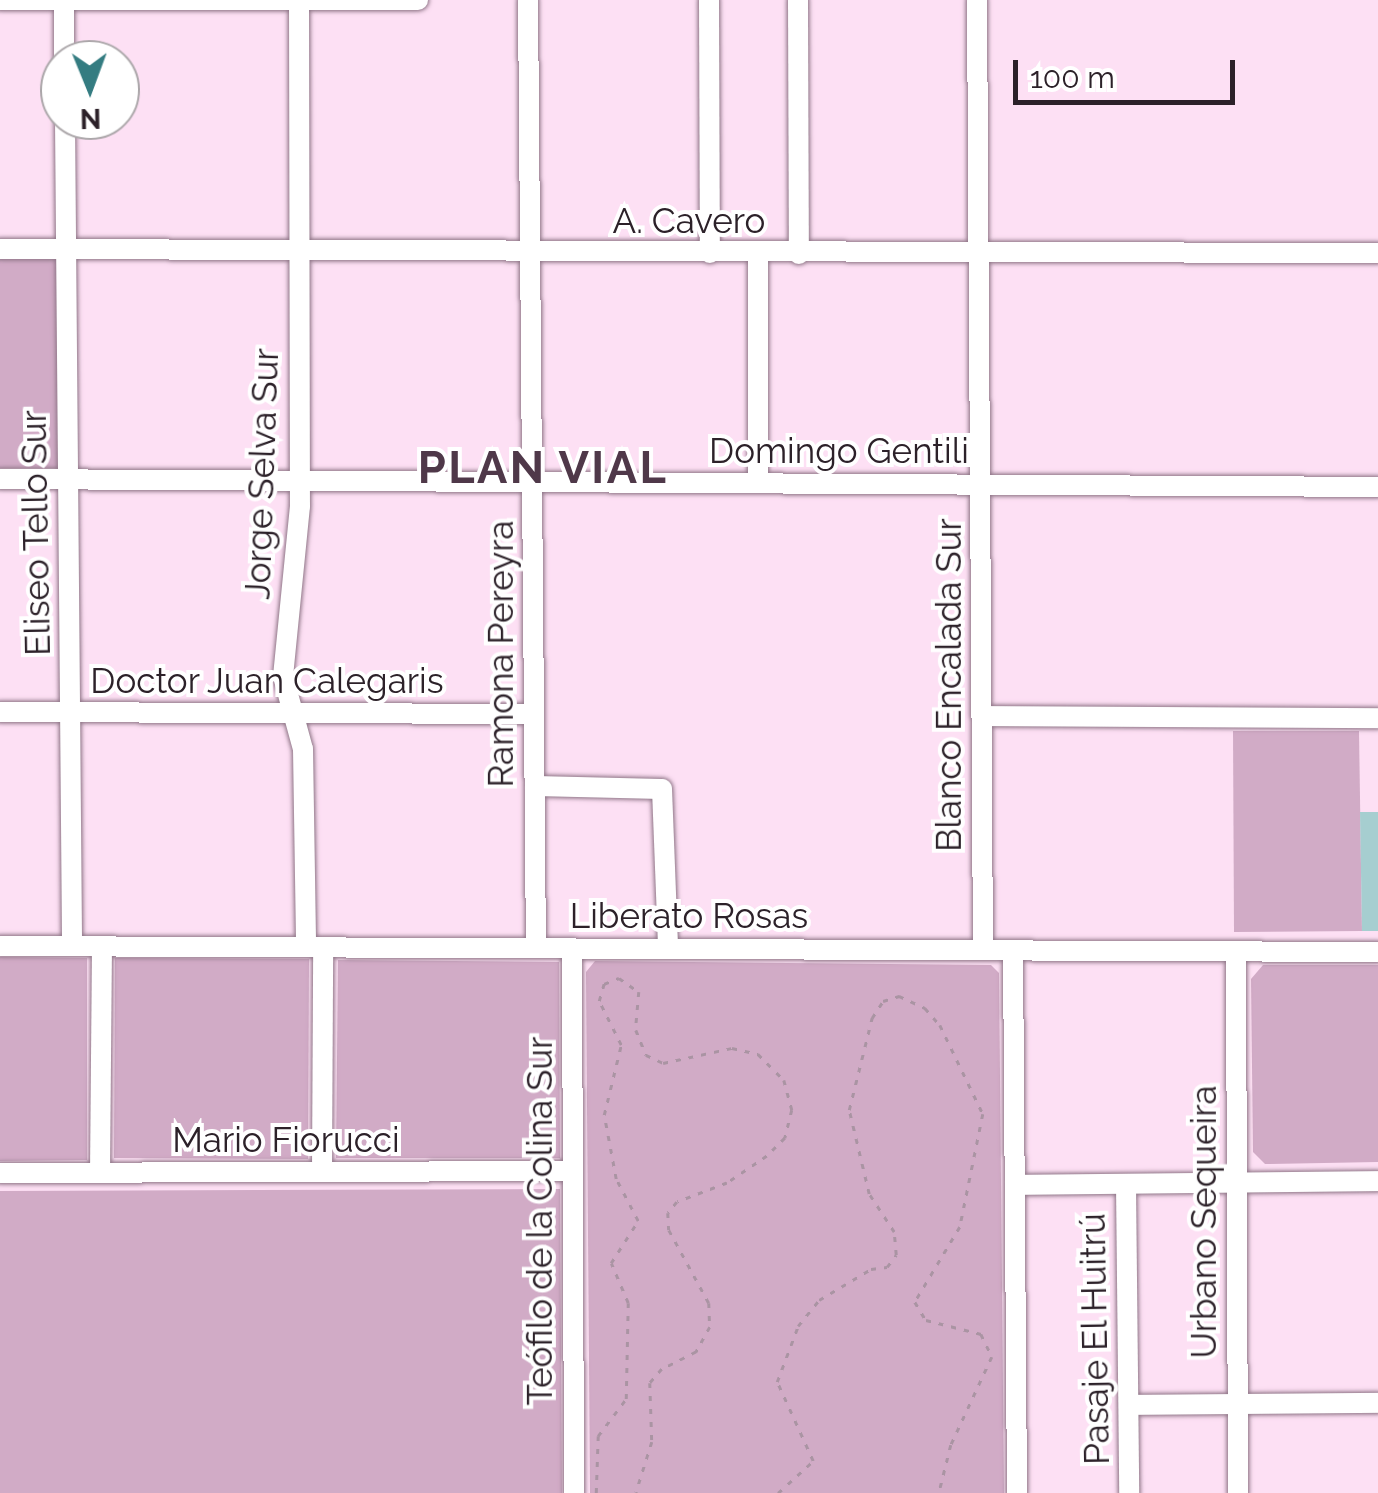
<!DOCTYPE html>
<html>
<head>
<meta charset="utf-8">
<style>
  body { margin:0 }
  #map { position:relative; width:1378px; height:1493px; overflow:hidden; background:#fde0f4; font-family:Raleway,sans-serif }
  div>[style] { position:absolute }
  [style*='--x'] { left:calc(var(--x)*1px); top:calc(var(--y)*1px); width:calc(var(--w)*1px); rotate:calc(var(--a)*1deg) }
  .green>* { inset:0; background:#d1abc6 }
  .building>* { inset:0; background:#a6ced0 }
  .path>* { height:2.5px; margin-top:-1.25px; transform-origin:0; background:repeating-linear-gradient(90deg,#aa94a3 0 5px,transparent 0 13px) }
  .roads { filter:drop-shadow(0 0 2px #907688) drop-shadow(0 0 2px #907688) }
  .minor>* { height:20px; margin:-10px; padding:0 10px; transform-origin:10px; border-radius:10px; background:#fff }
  span { translate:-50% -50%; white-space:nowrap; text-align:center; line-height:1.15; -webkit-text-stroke:8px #fff; paint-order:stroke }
  .street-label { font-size:35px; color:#2c2129 }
  .district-label { font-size:45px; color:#4f3849; font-weight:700; letter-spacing:2.5px }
  .north { position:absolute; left:40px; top:40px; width:100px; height:100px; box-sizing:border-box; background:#fff; border:2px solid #aba6a9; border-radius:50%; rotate:179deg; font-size:28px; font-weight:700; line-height:40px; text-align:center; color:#2c2129 }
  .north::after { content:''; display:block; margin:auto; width:35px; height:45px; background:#347c81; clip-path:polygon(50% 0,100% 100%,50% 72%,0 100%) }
  .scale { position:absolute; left:1013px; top:60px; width:222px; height:45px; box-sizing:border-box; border:5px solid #2c2129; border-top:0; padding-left:12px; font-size:30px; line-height:35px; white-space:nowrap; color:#2c2129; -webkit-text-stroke:8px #fff; paint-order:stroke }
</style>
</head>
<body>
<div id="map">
  <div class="green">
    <div style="clip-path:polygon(0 257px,61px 258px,60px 468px,0 468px)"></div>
    <div style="clip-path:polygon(1233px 731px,1359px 731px,1362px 931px,1234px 932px)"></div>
    <div style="clip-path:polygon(0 957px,87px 958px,87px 1160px,0 1161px)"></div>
    <div style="clip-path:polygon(115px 958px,309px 959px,308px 1159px,114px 1158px)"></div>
    <div style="clip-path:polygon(338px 960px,559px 962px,560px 1158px,336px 1158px)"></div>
    <div style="clip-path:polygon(595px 961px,991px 965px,999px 973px,1004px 1493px,590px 1493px,586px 972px)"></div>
    <div style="clip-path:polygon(1263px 965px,1378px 965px,1378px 1162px,1265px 1164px,1253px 1152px,1251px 979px)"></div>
    <div style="clip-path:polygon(560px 1189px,562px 1493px,0 1493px,0 1191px)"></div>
  </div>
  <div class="building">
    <div style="clip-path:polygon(1360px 812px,1378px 812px,1378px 931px,1362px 931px)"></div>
  </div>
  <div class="path">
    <div style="--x:596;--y:1493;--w:57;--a:-88"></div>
    <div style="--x:598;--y:1436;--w:46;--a:-52.9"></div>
    <div style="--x:626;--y:1399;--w:96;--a:-88.8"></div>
    <div style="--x:628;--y:1303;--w:43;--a:-113"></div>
    <div style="--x:611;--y:1263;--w:50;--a:-57.3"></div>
    <div style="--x:638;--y:1221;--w:47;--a:-117.6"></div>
    <div style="--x:616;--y:1179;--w:65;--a:-100.6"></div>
    <div style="--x:604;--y:1115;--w:72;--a:-76.3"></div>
    <div style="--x:621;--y:1045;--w:49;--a:-116.6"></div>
    <div style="--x:599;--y:1001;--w:18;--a:-74"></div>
    <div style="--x:604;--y:984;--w:16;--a:-22"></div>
    <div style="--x:619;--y:978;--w:24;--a:35"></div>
    <div style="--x:639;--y:992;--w:38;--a:95"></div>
    <div style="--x:636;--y:1030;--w:27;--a:68"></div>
    <div style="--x:646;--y:1055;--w:19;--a:25"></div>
    <div style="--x:663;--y:1063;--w:71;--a:-12.3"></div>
    <div style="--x:732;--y:1048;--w:27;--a:13"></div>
    <div style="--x:758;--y:1054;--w:37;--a:45"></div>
    <div style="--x:784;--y:1080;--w:31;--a:75"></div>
    <div style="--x:792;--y:1110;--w:29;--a:104"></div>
    <div style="--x:785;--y:1138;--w:25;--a:135"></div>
    <div style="--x:767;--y:1156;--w:48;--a:146"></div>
    <div style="--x:727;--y:1183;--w:53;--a:159.2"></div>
    <div style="--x:677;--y:1202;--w:14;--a:129"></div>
    <div style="--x:668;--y:1213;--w:17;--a:87"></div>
    <div style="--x:669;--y:1230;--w:83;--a:61.3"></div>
    <div style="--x:709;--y:1303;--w:24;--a:88"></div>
    <div style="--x:710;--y:1327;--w:29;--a:119"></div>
    <div style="--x:696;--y:1352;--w:38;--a:153"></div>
    <div style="--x:662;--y:1369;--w:18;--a:131"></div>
    <div style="--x:650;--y:1383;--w:59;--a:88.1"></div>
    <div style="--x:652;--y:1442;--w:53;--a:107.4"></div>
    <div style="--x:778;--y:1493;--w:47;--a:-42.4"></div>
    <div style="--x:813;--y:1461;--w:87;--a:-114.5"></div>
    <div style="--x:777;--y:1382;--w:60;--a:-69.4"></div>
    <div style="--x:798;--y:1326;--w:33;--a:-51"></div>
    <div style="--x:819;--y:1300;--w:61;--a:-30.8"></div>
    <div style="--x:871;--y:1269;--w:16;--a:-7"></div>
    <div style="--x:887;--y:1267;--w:15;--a:-53"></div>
    <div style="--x:896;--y:1255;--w:23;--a:-95"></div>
    <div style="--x:894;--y:1232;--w:45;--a:-123.3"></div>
    <div style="--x:869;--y:1194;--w:86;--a:-103.4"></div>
    <div style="--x:849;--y:1110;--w:95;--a:-76"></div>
    <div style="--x:872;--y:1018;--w:20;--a:-57"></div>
    <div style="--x:883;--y:1001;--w:17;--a:-17"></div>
    <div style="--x:899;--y:996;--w:29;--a:25"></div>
    <div style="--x:925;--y:1008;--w:23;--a:49"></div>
    <div style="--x:940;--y:1025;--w:99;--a:64.2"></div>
    <div style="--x:983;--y:1114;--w:115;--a:101.5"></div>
    <div style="--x:960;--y:1227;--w:87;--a:121"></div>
    <div style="--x:915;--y:1302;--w:21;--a:59"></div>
    <div style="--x:926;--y:1320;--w:57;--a:14.3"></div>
    <div style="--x:981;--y:1334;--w:25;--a:64"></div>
    <div style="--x:992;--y:1357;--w:97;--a:115"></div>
    <div style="--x:951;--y:1445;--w:49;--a:104"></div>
  </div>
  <div class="roads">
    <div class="minor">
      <div style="--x:0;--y:0;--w:418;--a:0"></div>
      <div style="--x:64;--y:0;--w:60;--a:90"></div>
      <div style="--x:299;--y:0;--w:506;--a:89.89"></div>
      <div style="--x:300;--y:506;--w:171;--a:95.7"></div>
      <div style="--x:283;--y:676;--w:76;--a:74.7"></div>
      <div style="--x:303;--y:749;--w:198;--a:89.1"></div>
      <div style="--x:528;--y:0;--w:948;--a:89.52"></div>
      <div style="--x:709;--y:0;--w:253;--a:89.8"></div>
      <div style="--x:798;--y:0;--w:254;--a:89.8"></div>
      <div style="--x:977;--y:0;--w:950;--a:89.64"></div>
      <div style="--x:65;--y:120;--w:826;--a:89.51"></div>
      <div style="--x:0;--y:249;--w:1378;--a:0.17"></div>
      <div style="--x:758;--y:254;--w:229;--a:90"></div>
      <div style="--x:0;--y:479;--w:1378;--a:0.33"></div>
      <div style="--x:0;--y:712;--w:534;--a:0.21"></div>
      <div style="--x:982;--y:716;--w:396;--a:0.3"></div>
      <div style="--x:535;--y:786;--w:127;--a:1.4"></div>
      <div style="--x:662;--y:789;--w:159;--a:87.8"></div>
      <div style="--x:0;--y:946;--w:1378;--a:0.25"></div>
      <div style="--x:572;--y:948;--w:545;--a:89.79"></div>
      <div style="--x:1013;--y:950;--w:543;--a:89.58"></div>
      <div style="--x:1236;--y:951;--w:542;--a:89.79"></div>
      <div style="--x:322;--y:1172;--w:225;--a:-89.7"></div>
      <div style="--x:0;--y:1173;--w:572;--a:-0.2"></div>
      <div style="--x:100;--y:1173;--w:227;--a:-89.5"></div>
      <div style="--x:1126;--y:1184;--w:309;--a:89.4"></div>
      <div style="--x:1015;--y:1185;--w:363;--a:-0.6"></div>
      <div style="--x:1129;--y:1405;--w:249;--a:-0.5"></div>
    </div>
  </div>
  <div class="street-label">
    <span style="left:689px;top:221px">A. Cavero</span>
    <span style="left:839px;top:451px">Domingo Gentili</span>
    <span style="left:262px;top:474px;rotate:-88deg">Jorge Selva Sur</span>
    <span style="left:36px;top:533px;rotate:-91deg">Eliseo Tello Sur</span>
    <span style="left:501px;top:654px;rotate:-90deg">Ramona Pereyra</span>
    <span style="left:267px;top:681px">Doctor Juan Calegaris</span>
    <span style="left:949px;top:685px;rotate:-90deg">Blanco Encalada Sur</span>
    <span style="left:689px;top:916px">Liberato Rosas</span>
    <span style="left:286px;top:1140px">Mario Fiorucci</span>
    <span style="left:540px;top:1221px;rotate:-90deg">Teófilo de la Colina Sur</span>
    <span style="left:1204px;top:1222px;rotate:-90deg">Urbano Sequeira</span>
    <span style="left:1095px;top:1339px;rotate:-91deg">Pasaje El Huitrú</span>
  </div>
  <div class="district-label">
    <span style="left:543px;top:468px">PLAN VIAL</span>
  </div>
  <div class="north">N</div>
  <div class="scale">100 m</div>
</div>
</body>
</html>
